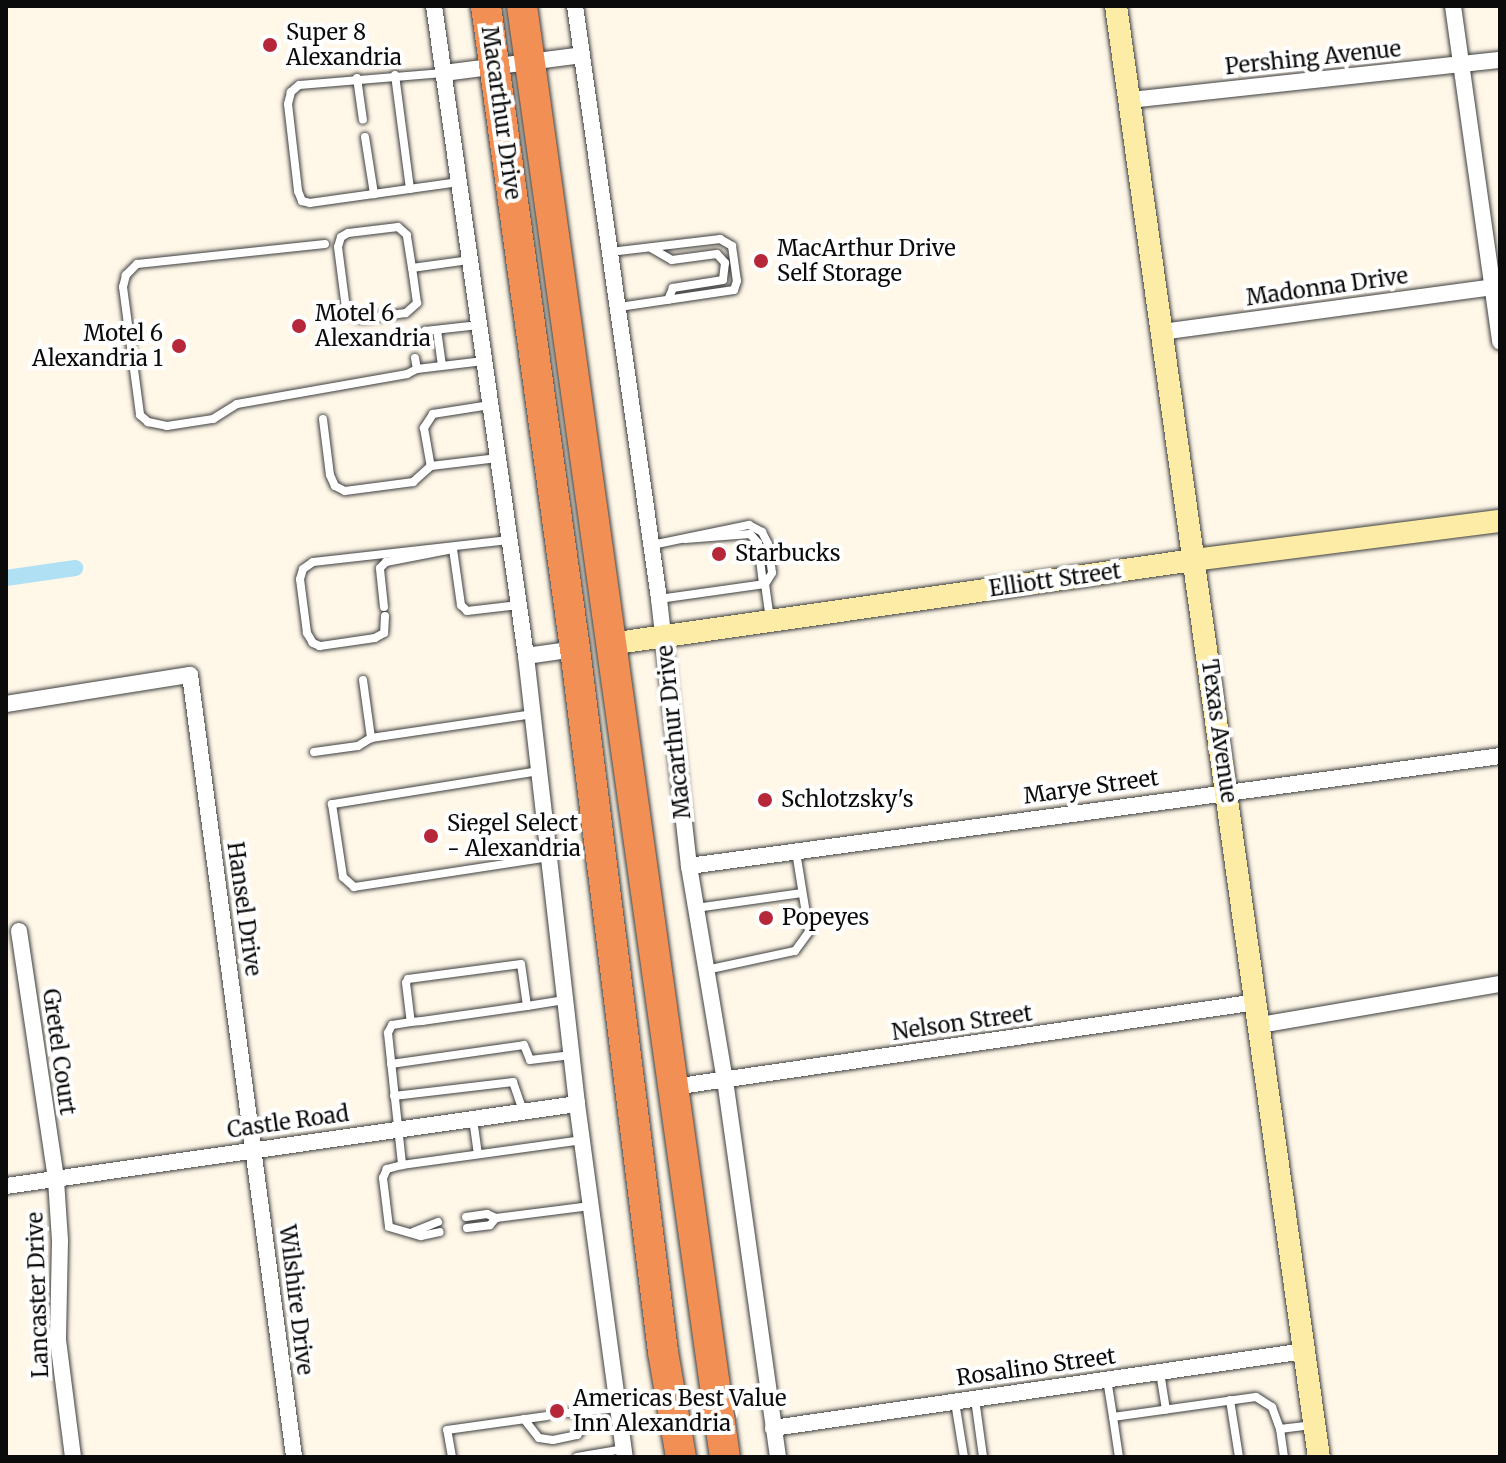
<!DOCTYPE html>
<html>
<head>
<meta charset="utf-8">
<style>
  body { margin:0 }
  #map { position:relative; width:1506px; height:1463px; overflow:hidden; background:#fff8e9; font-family:Merriweather,serif }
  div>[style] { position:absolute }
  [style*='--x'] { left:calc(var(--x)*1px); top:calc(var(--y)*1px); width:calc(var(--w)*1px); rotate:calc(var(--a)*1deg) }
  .canal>* { height:16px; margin:-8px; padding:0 8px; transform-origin:8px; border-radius:8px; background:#afe0f4 }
  .roads { filter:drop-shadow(0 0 2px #3e3e3e) drop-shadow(0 0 2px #3e3e3e) }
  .lane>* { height:8px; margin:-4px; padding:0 4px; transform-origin:4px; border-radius:4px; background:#fff }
  .street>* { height:16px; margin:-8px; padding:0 8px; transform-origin:8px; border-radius:8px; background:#fff }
  .secondary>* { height:22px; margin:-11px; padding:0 11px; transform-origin:11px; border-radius:11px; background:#fdeca5 }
  .highway>* { height:30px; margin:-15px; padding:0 15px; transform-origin:15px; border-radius:15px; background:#f18f54 }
  .dots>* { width:22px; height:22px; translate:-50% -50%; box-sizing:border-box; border:4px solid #fff; border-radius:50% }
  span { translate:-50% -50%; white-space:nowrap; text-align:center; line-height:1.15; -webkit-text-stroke:8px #fff; paint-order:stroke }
  .poi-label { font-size:22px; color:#0b0b0b }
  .left { translate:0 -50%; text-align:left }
  .right { translate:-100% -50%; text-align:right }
  .street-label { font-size:22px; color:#0b0b0b }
  .frame { position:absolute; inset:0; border:8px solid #0b0b0b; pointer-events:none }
</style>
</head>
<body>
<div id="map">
  <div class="canal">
    <div style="--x:6;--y:578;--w:70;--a:-8.2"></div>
  </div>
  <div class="roads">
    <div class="lane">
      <div style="--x:443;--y:73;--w:144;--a:175.2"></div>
      <div style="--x:299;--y:85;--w:11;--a:139"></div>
      <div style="--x:291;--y:92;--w:12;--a:104"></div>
      <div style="--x:288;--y:104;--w:88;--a:83.4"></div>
      <div style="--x:298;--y:191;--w:11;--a:68"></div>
      <div style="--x:302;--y:201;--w:8;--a:14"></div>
      <div style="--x:310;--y:203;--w:150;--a:-8"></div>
      <div style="--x:395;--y:75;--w:115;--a:82.5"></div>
      <div style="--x:357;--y:78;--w:42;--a:81.9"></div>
      <div style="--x:365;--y:137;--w:58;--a:81"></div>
      <div style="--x:325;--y:244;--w:189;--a:173.9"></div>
      <div style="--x:137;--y:264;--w:16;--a:135"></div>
      <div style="--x:126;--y:275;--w:12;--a:104"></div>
      <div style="--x:123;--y:287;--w:129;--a:82.4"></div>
      <div style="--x:140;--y:415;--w:11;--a:41"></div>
      <div style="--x:148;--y:422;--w:19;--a:12"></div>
      <div style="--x:167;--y:426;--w:47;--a:-8.7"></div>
      <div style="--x:213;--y:419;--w:28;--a:-32"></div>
      <div style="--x:237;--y:404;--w:173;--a:-10"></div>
      <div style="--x:407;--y:374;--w:11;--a:-27"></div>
      <div style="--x:651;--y:248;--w:24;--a:30"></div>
      <div style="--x:672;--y:260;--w:45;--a:-7.6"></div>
      <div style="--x:717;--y:254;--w:12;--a:48"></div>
      <div style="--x:725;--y:263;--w:17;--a:97"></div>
      <div style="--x:723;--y:280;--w:51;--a:170.9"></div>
      <div style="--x:673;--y:288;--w:13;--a:113"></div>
      <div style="--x:610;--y:252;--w:111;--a:-6.7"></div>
      <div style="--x:720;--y:239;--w:14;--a:30"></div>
      <div style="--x:732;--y:246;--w:35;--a:82"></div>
      <div style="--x:737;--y:281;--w:9;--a:108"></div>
      <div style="--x:734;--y:290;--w:116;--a:171.6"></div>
      <div style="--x:412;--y:268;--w:33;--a:-99"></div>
      <div style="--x:407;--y:235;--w:12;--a:-138"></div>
      <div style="--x:398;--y:227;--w:50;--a:173.2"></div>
      <div style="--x:348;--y:233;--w:8;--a:150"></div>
      <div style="--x:341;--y:237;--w:10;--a:107"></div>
      <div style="--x:338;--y:247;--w:63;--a:82.6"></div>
      <div style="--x:346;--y:309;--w:9;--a:49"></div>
      <div style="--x:352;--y:316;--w:10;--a:17"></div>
      <div style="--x:362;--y:319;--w:44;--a:-7.8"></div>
      <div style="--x:406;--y:313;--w:15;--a:-42"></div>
      <div style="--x:417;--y:303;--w:35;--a:-98"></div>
      <div style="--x:412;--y:268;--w:59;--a:-7.9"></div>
      <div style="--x:437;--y:330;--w:36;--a:82"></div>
      <div style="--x:413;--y:341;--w:16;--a:-40"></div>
      <div style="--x:425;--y:331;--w:54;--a:-6.3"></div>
      <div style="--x:415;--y:358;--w:11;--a:80"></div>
      <div style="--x:417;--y:369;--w:67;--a:-6.8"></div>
      <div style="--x:490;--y:405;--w:58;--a:171"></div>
      <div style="--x:433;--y:414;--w:17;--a:123"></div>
      <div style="--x:424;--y:428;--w:39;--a:80"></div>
      <div style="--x:431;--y:466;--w:67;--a:-6.8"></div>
      <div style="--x:323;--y:419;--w:56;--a:82.9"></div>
      <div style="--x:330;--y:475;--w:12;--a:66"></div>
      <div style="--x:335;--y:486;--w:11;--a:27"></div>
      <div style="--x:345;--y:491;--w:69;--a:-7.5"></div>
      <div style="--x:413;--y:482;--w:24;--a:-42"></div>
      <div style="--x:685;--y:539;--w:65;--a:-4.4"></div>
      <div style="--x:750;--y:534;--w:12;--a:48"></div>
      <div style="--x:758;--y:543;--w:41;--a:83"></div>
      <div style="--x:652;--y:545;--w:99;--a:-11.7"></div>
      <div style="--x:749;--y:525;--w:15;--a:28"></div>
      <div style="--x:762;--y:532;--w:13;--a:63"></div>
      <div style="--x:768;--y:544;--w:29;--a:82"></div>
      <div style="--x:772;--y:573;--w:13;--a:122"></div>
      <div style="--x:659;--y:599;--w:107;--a:-8.1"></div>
      <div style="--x:765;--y:584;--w:36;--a:82"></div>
      <div style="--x:384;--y:607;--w:39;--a:-96"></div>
      <div style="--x:380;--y:568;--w:8;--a:-45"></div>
      <div style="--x:386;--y:562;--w:68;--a:-11"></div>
      <div style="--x:453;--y:549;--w:57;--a:81.9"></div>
      <div style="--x:461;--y:605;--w:8;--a:45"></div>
      <div style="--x:467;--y:611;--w:52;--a:-6.6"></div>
      <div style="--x:385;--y:616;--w:17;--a:93"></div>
      <div style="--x:384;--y:633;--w:10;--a:151"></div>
      <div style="--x:375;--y:638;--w:56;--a:171.7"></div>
      <div style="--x:320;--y:646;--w:8;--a:-157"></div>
      <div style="--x:313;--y:643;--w:12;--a:-121"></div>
      <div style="--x:307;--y:633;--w:54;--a:-97.4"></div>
      <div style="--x:300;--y:579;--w:10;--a:-73"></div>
      <div style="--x:303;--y:569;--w:12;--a:-35"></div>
      <div style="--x:313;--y:562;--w:197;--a:-6.4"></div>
      <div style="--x:363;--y:680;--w:59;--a:82.1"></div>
      <div style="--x:314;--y:752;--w:44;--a:-7.8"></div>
      <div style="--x:358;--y:746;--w:15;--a:-32"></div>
      <div style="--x:371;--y:738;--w:164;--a:-8.4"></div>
      <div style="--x:539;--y:771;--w:210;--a:170.9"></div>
      <div style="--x:332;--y:804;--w:74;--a:81.4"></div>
      <div style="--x:343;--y:877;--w:15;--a:42"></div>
      <div style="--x:354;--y:887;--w:197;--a:-8.7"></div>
      <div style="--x:696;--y:908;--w:107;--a:-8.1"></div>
      <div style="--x:706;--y:970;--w:91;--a:-12.1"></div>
      <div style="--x:795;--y:951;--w:24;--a:-54"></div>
      <div style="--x:809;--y:932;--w:81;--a:-99.2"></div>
      <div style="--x:527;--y:1006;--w:42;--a:-98.1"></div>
      <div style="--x:521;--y:964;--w:114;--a:172.4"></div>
      <div style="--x:408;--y:979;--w:4;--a:117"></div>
      <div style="--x:406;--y:983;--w:39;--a:83"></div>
      <div style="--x:411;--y:1022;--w:11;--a:-5"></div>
      <div style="--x:422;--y:1021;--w:106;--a:-8.1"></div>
      <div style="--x:527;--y:1006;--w:38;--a:-9"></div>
      <div style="--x:411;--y:1022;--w:19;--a:171"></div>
      <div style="--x:392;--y:1025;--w:9;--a:117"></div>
      <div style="--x:388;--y:1033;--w:133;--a:83.9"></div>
      <div style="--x:402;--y:1165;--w:182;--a:-7.9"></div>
      <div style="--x:391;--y:1064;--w:134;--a:-8.1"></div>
      <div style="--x:524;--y:1045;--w:16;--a:68"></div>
      <div style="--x:530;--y:1060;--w:42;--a:-6.8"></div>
      <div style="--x:394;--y:1096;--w:120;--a:-6.7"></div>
      <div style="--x:513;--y:1082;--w:31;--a:71"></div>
      <div style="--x:473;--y:1119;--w:35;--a:82"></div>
      <div style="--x:402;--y:1165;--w:16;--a:165"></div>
      <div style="--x:387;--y:1169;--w:10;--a:114"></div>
      <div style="--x:383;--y:1178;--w:49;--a:83"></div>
      <div style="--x:389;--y:1227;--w:33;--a:16"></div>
      <div style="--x:421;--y:1236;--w:19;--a:-12"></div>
      <div style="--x:466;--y:1217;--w:21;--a:-8"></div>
      <div style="--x:487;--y:1214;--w:10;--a:24"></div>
      <div style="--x:467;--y:1228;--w:23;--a:-7"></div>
      <div style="--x:490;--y:1225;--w:9;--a:-49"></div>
      <div style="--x:496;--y:1218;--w:95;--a:-7.3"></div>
      <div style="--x:413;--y:1232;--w:27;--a:-22"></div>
      <div style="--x:1160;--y:1372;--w:38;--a:81"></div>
      <div style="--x:1107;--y:1379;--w:38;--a:81"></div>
      <div style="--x:1113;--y:1417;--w:144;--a:-8"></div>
      <div style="--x:1256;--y:1397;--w:19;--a:32"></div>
      <div style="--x:1272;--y:1407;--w:23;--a:70"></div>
      <div style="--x:975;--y:1399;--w:59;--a:82.1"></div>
      <div style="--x:1230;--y:1400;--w:58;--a:81"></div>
      <div style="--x:955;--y:1402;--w:56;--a:80.7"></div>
      <div style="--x:569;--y:1413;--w:49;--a:-5.8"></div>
      <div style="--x:1113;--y:1417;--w:40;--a:81.5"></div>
      <div style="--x:524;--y:1419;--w:24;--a:52"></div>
      <div style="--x:539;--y:1438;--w:14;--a:8"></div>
      <div style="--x:553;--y:1440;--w:25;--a:-12"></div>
      <div style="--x:577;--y:1435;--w:14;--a:-51"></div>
      <div style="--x:586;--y:1424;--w:13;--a:-77"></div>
      <div style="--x:452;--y:1457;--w:27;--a:-100"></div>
      <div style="--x:447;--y:1430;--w:101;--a:-8"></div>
      <div style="--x:577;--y:1457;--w:48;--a:-9.7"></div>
      <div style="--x:1284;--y:1457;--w:28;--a:-98"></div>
      <div style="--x:1280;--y:1429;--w:34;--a:-7"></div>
    </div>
    <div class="street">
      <div style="--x:434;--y:6;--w:656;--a:81.94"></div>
      <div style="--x:526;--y:656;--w:451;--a:83.5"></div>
      <div style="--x:577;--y:1104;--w:356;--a:82.3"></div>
      <div style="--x:575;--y:6;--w:599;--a:81.94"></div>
      <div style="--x:659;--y:599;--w:269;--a:83.6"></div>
      <div style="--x:689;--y:866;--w:217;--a:80.5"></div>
      <div style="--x:725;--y:1080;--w:381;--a:82"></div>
      <div style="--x:1453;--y:6;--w:339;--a:82"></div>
      <div style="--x:444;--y:73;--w:139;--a:-7.4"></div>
      <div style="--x:1130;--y:100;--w:372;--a:-6.2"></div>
      <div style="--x:1161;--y:332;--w:342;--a:-7.7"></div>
      <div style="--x:526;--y:656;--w:49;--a:-8.1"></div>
      <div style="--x:6;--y:704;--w:186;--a:-9"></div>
      <div style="--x:190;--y:675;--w:789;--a:82.42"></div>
      <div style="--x:689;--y:866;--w:818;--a:-7.72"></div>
      <div style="--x:19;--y:931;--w:252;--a:81.5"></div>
      <div style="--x:56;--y:1180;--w:61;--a:86.2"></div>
      <div style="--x:60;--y:1241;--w:99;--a:91.2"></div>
      <div style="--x:58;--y:1340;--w:118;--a:82.7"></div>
      <div style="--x:1260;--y:1025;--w:243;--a:-9.7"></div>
      <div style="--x:673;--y:1087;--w:590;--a:-8.28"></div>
      <div style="--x:6;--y:1186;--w:577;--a:-8.17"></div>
      <div style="--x:773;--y:1428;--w:538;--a:-8.24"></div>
    </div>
    <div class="secondary">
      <div style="--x:1116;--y:6;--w:1465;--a:82.04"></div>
      <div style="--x:610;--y:644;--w:590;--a:-8.19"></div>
      <div style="--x:1194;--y:560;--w:308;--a:-7.3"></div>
    </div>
    <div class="highway">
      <div style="--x:486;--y:6;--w:649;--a:82.12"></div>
      <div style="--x:575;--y:649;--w:708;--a:82.86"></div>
      <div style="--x:663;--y:1352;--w:107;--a:80.3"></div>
      <div style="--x:522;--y:6;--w:1465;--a:82.04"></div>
    </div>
  </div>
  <div class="dots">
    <div style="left:270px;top:45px;background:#b62739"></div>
    <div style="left:761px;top:261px;background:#b62739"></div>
    <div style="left:299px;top:326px;background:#b62739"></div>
    <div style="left:179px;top:346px;background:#b62739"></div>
    <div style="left:719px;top:554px;background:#b62739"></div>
    <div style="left:765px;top:800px;background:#b62739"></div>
    <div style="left:431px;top:836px;background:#b62739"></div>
    <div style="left:766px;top:918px;background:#b62739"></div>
    <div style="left:557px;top:1411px;background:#b62739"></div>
  </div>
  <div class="poi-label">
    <span class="left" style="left:286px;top:45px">Super 8<br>Alexandria</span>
    <span class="left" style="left:777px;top:261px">MacArthur Drive<br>Self Storage</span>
    <span class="left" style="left:315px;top:326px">Motel 6<br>Alexandria</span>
    <span class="right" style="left:163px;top:346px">Motel 6<br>Alexandria 1</span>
    <span class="left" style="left:735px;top:554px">Starbucks</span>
    <span class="left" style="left:781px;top:800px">Schlotzsky's</span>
    <span class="left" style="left:447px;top:836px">Siegel Select<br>- Alexandria</span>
    <span class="left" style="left:782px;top:918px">Popeyes</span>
    <span class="left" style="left:573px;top:1411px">Americas Best Value<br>Inn Alexandria</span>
  </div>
  <div class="street-label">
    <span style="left:1313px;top:58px;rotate:-6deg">Pershing Avenue</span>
    <span style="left:501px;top:113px;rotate:82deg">Macarthur Drive</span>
    <span style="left:1327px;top:287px;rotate:-8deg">Madonna Drive</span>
    <span style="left:1055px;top:580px;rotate:-8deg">Elliott Street</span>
    <span style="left:1219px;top:731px;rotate:82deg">Texas Avenue</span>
    <span style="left:674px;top:732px;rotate:-96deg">Macarthur Drive</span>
    <span style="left:1091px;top:787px;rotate:-8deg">Marye Street</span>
    <span style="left:244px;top:909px;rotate:82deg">Hansel Drive</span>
    <span style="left:962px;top:1023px;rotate:-8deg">Nelson Street</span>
    <span style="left:59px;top:1052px;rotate:82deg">Gretel Court</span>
    <span style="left:288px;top:1122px;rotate:-8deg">Castle Road</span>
    <span style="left:38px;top:1295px;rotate:-92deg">Lancaster Drive</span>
    <span style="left:296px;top:1300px;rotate:83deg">Wilshire Drive</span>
    <span style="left:1036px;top:1367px;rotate:-8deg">Rosalino Street</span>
  </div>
  <div class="frame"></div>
</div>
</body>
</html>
